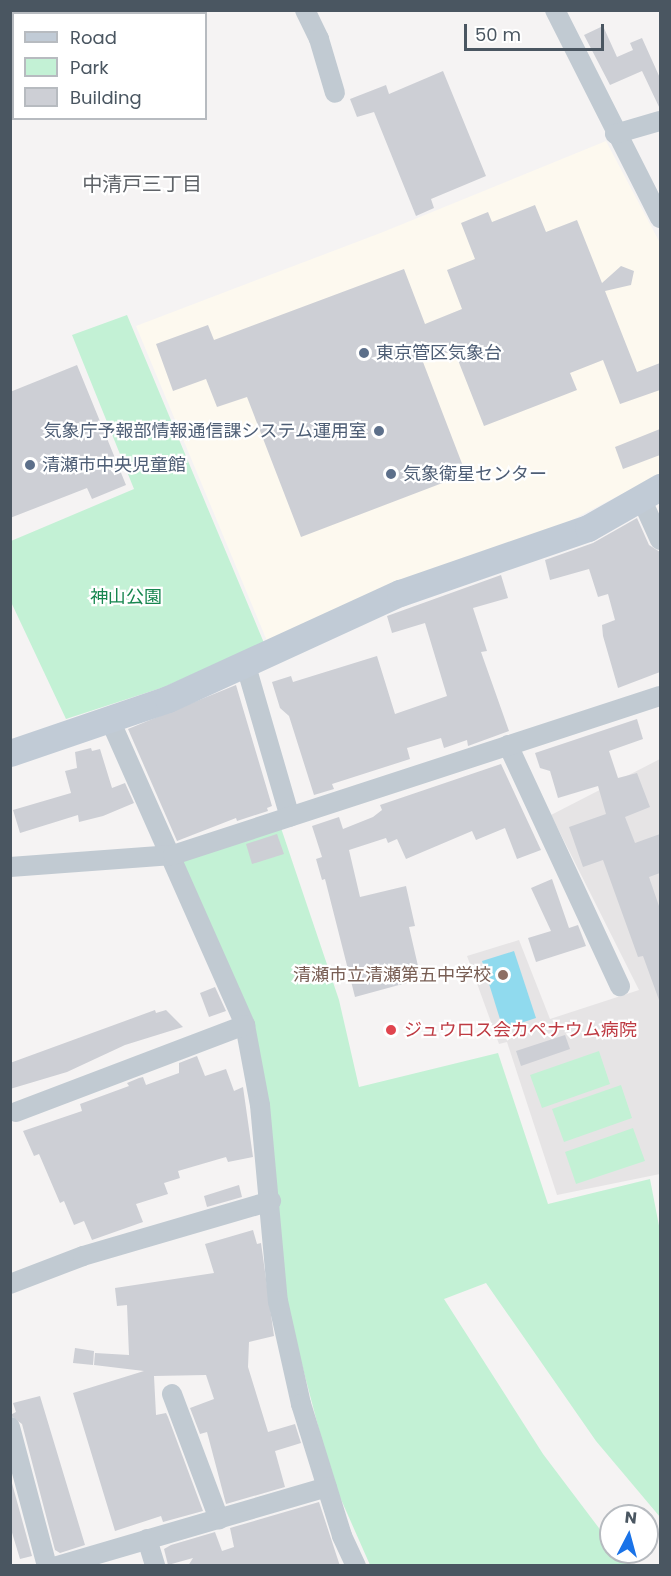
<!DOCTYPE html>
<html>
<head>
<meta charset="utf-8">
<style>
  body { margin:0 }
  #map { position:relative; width:671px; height:1576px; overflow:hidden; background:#f5f3f3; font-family:Poppins,"Noto Sans JP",sans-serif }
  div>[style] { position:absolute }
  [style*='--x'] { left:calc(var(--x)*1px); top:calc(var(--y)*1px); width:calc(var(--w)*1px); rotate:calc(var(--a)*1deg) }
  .commercial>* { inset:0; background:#fdf9ef }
  .education>* { inset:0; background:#e6e4e5 }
  .green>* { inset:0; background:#c3f1d5 }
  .water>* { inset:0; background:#90daee }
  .building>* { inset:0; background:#cdcfd5 }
  .street>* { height:20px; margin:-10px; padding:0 10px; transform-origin:10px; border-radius:10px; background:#c1cad2 }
  .secondary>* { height:27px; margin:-13.5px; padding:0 13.5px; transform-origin:13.5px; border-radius:13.5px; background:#c1cbd6 }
  .dots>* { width:16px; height:16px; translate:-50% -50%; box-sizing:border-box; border:3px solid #fff; border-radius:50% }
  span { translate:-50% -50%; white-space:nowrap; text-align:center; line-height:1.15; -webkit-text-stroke:4.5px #fff; paint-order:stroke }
  .service-label { font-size:18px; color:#4e5e75 }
  .left { translate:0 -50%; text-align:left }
  .right { translate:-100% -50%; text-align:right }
  .park-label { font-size:18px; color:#17864f }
  .education-label { font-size:18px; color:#785e54 }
  .health-label { font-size:18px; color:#be3a42 }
  .neighbourhood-label { font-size:20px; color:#5f6368 }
  .frame { position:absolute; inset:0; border:12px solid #4a5661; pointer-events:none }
  .legend { position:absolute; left:12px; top:12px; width:195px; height:108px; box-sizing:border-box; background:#fff; border:2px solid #b7bbc0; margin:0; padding:8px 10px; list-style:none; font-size:18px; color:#4a5661 }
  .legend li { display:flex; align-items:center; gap:12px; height:30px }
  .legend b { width:30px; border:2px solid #b7bbc0 }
  .north { position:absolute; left:599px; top:1504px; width:60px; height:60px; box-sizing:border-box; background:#fff; border:2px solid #b7bbc0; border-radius:50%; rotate:6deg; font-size:16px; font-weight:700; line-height:24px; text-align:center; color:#4a5661 }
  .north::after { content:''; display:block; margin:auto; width:21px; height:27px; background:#1a73e8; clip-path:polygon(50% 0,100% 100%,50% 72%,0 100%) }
  .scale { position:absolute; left:464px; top:24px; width:140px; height:27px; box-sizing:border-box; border:3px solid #4a5661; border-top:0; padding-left:8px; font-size:18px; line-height:21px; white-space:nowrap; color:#4a5661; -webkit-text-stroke:4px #fff; paint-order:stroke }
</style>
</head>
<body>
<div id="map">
  <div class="commercial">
    <div style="clip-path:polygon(606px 141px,660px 243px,660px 474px,566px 523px,267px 641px,136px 326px,383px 232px)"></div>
  </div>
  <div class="education">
    <div style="clip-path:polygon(660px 759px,660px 1174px,557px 1195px,507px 1042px,499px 1044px,467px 956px,519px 940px,550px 1019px,639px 990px,551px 815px)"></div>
  </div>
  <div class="green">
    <div style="clip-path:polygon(127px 315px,264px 643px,164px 687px,66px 719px,11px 602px,11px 541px,134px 489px,72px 335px)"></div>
    <div style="clip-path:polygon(281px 828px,339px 1000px,359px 1087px,498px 1053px,548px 1204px,650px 1179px,660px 1231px,660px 1517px,596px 1441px,486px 1283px,444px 1299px,543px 1454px,611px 1544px,611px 1552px,617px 1552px,628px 1565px,370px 1565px,332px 1479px,286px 1304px,266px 1092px,181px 859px)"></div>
    <div style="clip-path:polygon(599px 1051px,610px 1084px,542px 1108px,530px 1075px)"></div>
    <div style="clip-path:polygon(621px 1085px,632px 1118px,564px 1142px,552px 1109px)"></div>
    <div style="clip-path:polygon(633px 1128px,645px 1161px,576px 1184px,565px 1152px)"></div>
  </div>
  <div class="water">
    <div style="clip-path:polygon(514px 951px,536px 1018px,503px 1029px,482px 961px)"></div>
  </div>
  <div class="building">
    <div style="clip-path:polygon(603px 26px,617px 57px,633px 50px,630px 43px,642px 38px,660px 78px,660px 109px,642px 71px,610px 85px,584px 35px)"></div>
    <div style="clip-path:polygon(443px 71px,486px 176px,431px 199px,434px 208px,416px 216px,374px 112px,357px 117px,350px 99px,386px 85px,389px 94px)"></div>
    <div style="clip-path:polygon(535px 205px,546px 232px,577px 220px,602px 283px,621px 266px,634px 271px,631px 285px,605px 291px,637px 372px,660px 363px,660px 390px,620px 404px,603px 360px,570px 373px,577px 390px,484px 426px,454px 350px,423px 362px,466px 474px,301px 537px,247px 397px,217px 407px,206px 379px,173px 391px,156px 344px,208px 325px,214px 340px,404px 269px,425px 324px,462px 309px,447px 270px,475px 259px,461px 223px,488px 212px,492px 222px)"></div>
    <div style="clip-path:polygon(77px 365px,126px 485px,92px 499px,87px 488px,10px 518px,10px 392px)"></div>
    <div style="clip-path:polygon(660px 429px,660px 455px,623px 469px,615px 447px)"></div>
    <div style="clip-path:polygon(637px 518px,649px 545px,660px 552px,660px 672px,618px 688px,603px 636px,602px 625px,615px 620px,608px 594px,598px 597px,589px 569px,550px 580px,545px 560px,593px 543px)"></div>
    <div style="clip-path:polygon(501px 575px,508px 598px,473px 608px,487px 651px,481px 652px,509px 731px,468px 746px,467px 740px,444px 748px,441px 738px,407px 748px,410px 759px,332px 784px,334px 789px,314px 795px,289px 716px,280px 708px,272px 682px,291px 676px,293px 682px,377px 656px,395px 714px,447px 696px,425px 623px,392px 633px,387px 616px)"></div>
    <div style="clip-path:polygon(236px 685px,272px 806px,267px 808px,268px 811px,237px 821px,236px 818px,177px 841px,128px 729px)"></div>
    <div style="clip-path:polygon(637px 719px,643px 739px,609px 751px,618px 778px,637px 773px,650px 807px,625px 817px,635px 843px,660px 834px,660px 873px,649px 877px,660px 909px,659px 1000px,643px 956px,638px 957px,603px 860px,583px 867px,569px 827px,606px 814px,598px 786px,558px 798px,550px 771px,540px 768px,535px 753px)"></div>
    <div style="clip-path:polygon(91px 748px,92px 751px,100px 749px,112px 788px,125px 783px,134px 803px,103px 816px,79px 822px,78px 815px,20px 833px,13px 810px,71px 793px,65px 771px,77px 768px,75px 752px)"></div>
    <div style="clip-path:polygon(501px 764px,541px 850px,517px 859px,505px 828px,476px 840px,472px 831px,406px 859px,397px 839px,388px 843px,386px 838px,349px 850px,360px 897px,406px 886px,415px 926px,409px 927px,421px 979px,355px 997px,325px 879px,322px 880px,316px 859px,322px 857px,312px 826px,339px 817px,343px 829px,373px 817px,382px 810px,380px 805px)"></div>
    <div style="clip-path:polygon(277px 834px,284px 854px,252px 864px,246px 844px)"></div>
    <div style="clip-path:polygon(552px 879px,569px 928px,578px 925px,586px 946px,536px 962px,528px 938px,551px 931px,531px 888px)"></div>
    <div style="clip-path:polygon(215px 987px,226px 1011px,209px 1017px,200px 993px)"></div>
    <div style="clip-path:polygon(155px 1010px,156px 1013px,166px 1010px,183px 1027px,125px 1045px,67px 1072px,10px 1089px,10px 1063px)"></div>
    <div style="clip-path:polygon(565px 1035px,570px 1049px,521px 1066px,516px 1051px)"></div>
    <div style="clip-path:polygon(197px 1056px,205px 1076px,226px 1069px,234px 1091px,243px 1087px,253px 1157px,228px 1162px,226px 1157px,178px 1171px,180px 1178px,164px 1183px,168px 1194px,136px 1204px,143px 1222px,92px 1240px,84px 1221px,74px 1225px,64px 1201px,60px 1203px,39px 1154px,34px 1156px,23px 1131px,82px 1111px,80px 1104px,129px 1086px,127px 1083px,139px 1078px,143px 1077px,146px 1085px,179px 1073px,179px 1063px)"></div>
    <div style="clip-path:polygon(239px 1185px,242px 1197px,207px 1207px,204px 1196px)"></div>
    <div style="clip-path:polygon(253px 1230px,257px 1244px,261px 1243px,274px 1336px,249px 1342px,248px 1367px,268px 1432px,295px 1424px,301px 1443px,275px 1451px,285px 1487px,226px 1504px,207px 1432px,200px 1434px,190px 1408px,214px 1399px,206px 1375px,154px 1376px,156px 1415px,166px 1413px,168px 1417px,203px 1511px,163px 1522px,161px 1516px,115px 1531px,73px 1393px,144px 1371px,94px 1365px,95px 1353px,129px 1355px,127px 1305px,117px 1306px,115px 1288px,214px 1273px,205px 1244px)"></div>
    <div style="clip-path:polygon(75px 1348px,94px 1351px,93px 1365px,73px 1363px)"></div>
    <div style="clip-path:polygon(40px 1396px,85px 1545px,60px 1553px,55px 1550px,22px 1424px,10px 1415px,16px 1412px,13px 1403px)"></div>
    <div style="clip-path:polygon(10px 1476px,32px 1556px,20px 1559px,10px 1526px)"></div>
    <div style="clip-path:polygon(319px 1502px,340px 1566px,188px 1566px,193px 1558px,168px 1565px,164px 1549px,171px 1545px,215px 1532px,222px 1551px,234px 1547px,230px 1528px)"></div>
  </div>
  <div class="street">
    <div style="--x:305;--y:10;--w:32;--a:64"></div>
    <div style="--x:319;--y:39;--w:56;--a:73.5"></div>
    <div style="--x:555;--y:10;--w:233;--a:63.2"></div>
    <div style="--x:615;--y:134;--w:47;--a:-16.1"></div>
    <div style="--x:641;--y:498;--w:46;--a:65.7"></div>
    <div style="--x:246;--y:666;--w:157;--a:73.8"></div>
    <div style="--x:110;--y:720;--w:334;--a:66.1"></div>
    <div style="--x:245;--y:1025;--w:81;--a:79.4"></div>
    <div style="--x:260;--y:1105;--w:197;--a:84.8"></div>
    <div style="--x:278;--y:1301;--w:106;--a:77.4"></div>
    <div style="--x:301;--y:1404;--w:138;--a:72.7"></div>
    <div style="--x:342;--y:1536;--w:33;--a:65"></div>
    <div style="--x:508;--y:745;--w:266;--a:65.1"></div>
    <div style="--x:10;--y:867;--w:163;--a:-4.2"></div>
    <div style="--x:173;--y:855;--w:512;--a:-18.08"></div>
    <div style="--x:16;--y:1112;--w:245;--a:-20.8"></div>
    <div style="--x:10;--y:1284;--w:78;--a:-21"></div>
    <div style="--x:83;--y:1256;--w:196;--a:-16.3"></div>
    <div style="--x:172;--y:1394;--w:134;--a:69.4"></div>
    <div style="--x:10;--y:1427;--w:144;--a:75.1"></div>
    <div style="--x:147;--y:1539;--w:28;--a:73"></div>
    <div style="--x:57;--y:1566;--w:281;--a:-16.3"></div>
  </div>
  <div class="secondary">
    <div style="--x:10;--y:753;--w:167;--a:-18.9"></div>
    <div style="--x:168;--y:699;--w:255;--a:-24.6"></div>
    <div style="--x:400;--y:593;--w:199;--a:-19.1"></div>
    <div style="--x:588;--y:528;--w:83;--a:-29.7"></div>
  </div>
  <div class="dots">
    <div style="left:364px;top:353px;background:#5c6f8a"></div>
    <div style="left:379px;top:431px;background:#5c6f8a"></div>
    <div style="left:30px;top:465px;background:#5c6f8a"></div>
    <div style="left:391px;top:474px;background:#5c6f8a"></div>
    <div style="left:503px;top:975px;background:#8d6e63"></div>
    <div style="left:391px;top:1030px;background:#e0444e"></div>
  </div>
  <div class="service-label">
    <span class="left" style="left:376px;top:353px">東京管区気象台</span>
    <span class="right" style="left:367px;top:431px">気象庁予報部情報通信課システム運用室</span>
    <span class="left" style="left:42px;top:465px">清瀬市中央児童館</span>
    <span class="left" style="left:403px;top:474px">気象衛星センター</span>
  </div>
  <div class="park-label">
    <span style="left:126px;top:597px">神山公園</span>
  </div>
  <div class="education-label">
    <span class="right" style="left:491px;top:975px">清瀬市立清瀬第五中学校</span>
  </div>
  <div class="health-label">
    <span class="left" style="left:404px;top:1030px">ジュウロス会カペナウム病院</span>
  </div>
  <div class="neighbourhood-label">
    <span style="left:142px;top:184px">中清戸三丁目</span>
  </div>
  <div class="frame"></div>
  <ul class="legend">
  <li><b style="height:8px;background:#c1cbd6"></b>Road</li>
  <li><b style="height:16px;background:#c3f1d5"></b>Park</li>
  <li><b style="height:16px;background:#cdcfd5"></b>Building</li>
  </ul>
  <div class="north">N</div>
  <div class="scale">50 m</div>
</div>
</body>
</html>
